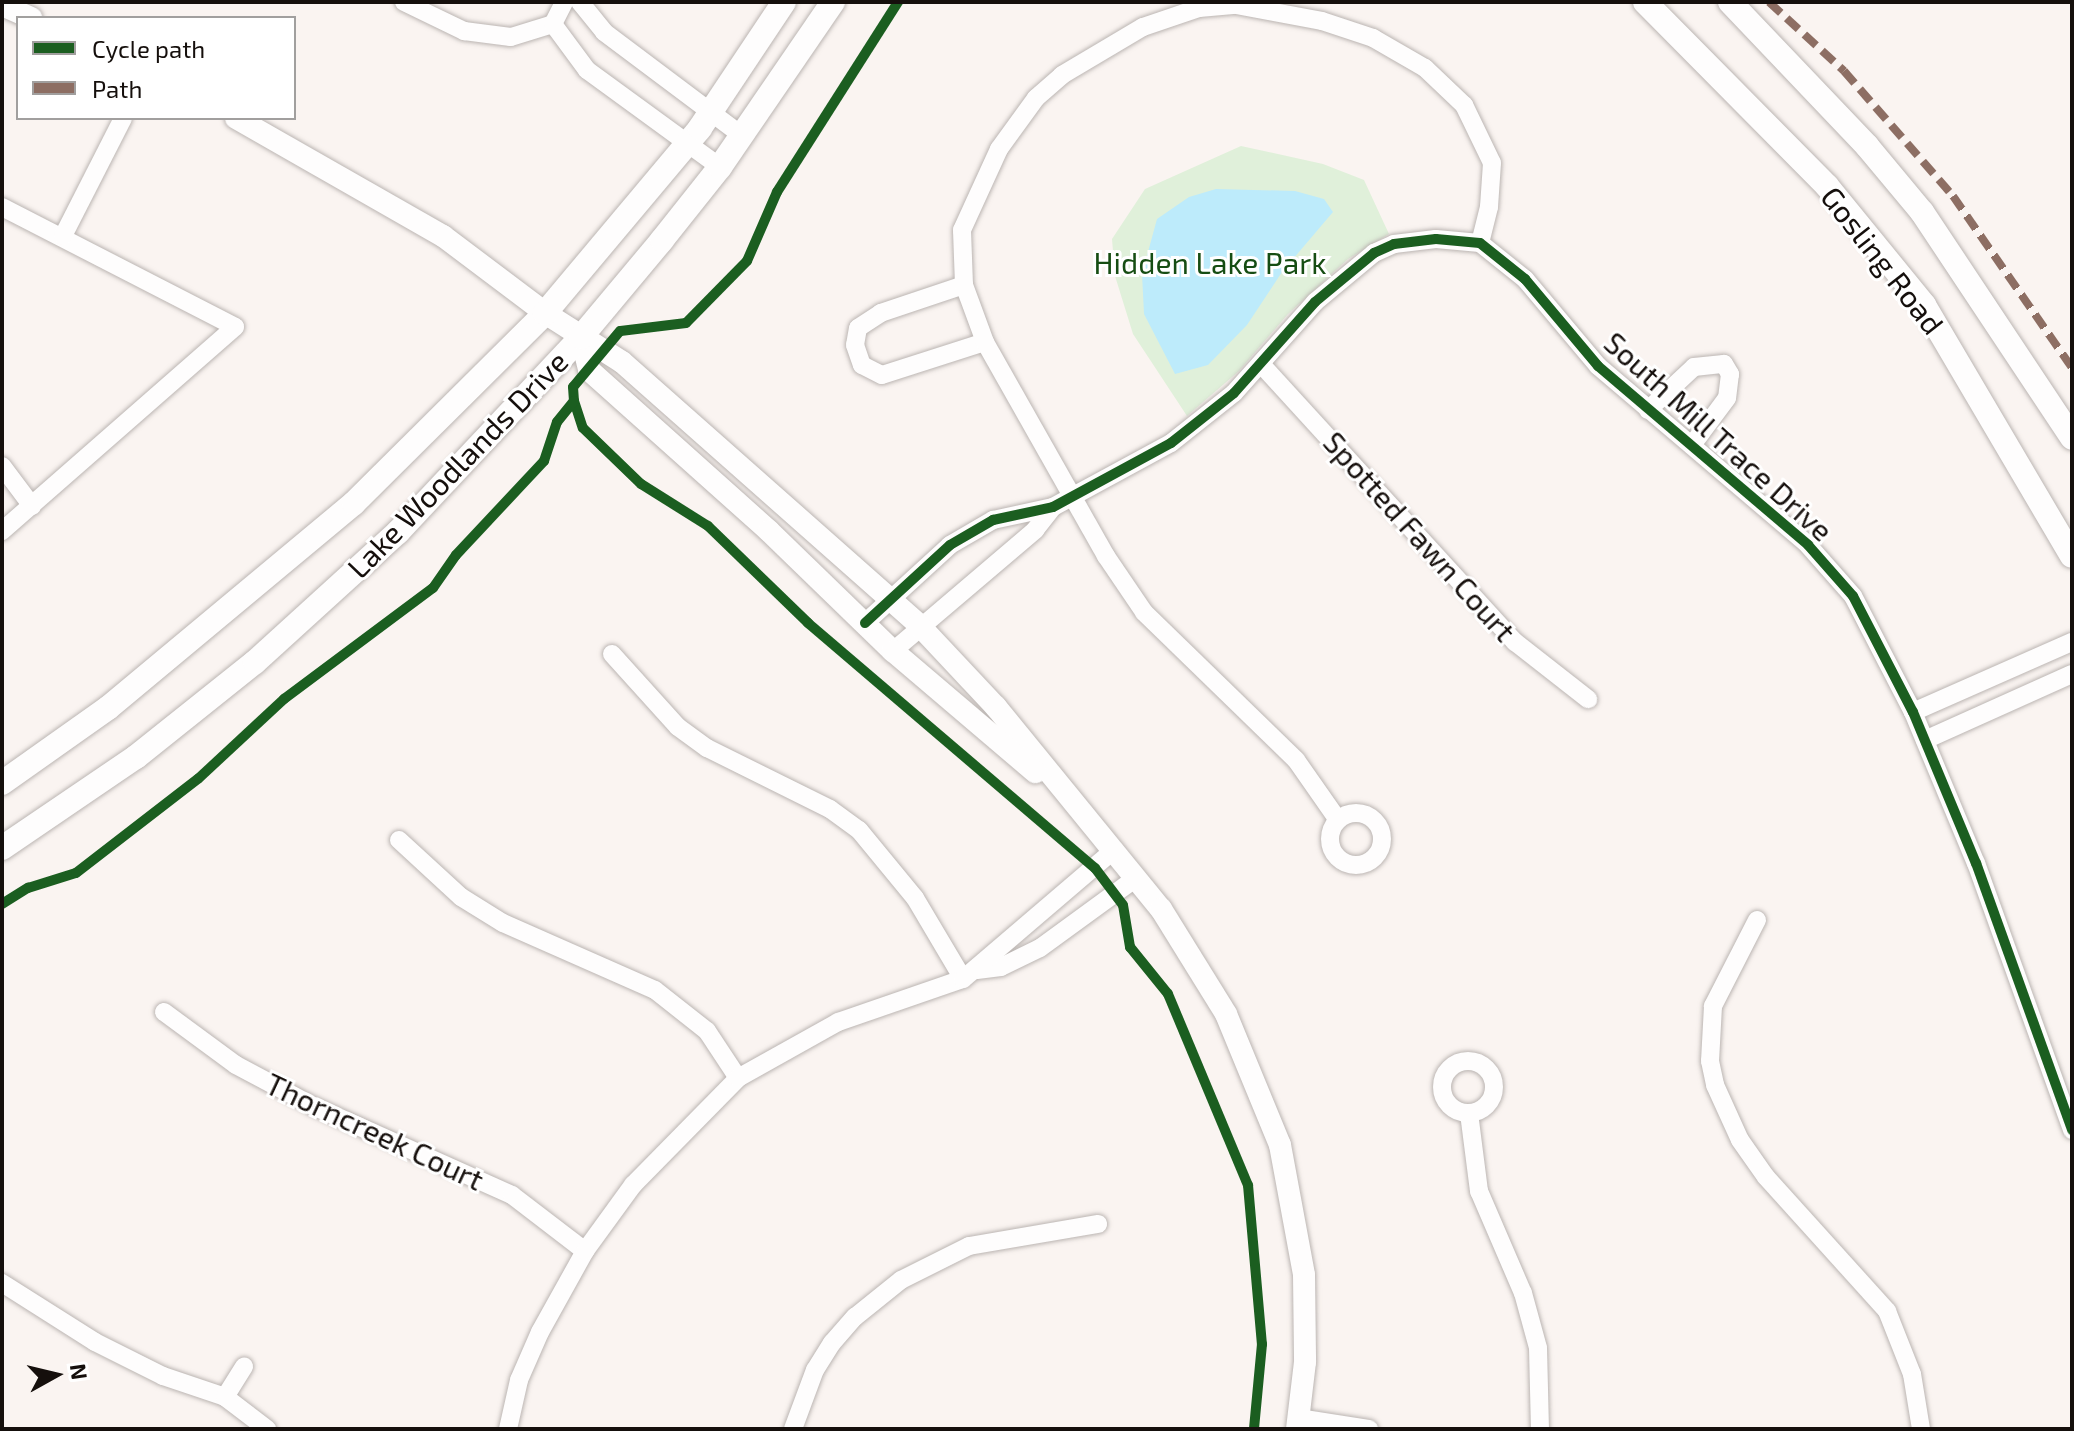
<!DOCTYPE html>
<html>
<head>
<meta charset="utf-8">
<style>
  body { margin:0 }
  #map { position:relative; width:2074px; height:1431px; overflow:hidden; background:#faf4f1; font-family:"Exo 2",sans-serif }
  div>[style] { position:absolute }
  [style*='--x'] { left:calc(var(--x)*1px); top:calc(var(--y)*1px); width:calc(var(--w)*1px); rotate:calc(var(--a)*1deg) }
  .green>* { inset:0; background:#e0f0da }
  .water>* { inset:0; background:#bdebfb }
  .roads { filter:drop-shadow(0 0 2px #bbb5b2) drop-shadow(0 0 2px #bbb5b2) }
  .minor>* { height:18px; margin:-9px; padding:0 9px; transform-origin:9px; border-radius:9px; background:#fefdfd }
  .minor>.ring { margin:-9px; padding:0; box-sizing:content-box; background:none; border:18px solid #fefdfd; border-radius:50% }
  .tertiary>* { height:22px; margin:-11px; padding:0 11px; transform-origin:11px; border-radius:11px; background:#fefdfd }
  .secondary>* { height:24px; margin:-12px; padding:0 12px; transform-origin:12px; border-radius:12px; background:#fefdfd }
  .quiet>* { height:8px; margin-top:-4px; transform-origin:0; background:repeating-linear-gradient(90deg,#8d6e63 0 16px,transparent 0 24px) }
  .cycleway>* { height:10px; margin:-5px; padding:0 5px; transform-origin:5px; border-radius:5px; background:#1b5e20 }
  span { translate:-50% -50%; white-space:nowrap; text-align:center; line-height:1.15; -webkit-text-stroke:6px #fff; paint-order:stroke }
  .street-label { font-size:30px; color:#150f0c }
  .park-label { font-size:30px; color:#164d13 }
  .frame { position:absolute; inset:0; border:4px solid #150f0c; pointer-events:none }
  .legend { position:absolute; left:16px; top:16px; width:280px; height:104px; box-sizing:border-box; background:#fff; border:2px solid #a19f9e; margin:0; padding:10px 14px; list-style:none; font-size:24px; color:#150f0c }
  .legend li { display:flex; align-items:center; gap:16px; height:40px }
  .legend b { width:40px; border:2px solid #a19f9e }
  .north { position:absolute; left:16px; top:1335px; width:80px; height:80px; -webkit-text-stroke:6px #fff; paint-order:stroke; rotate:82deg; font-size:22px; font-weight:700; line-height:32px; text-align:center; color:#150f0c }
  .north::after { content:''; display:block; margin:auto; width:28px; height:36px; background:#150f0c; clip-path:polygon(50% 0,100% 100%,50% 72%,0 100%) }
</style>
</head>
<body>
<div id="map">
  <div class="green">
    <div style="clip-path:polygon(1241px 146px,1323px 164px,1364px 180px,1389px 234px,1348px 259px,1288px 314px,1239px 371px,1187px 416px,1133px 334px,1115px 276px,1112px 239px,1145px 189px)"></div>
  </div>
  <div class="water">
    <div style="clip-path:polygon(1216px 189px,1295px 191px,1324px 199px,1333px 212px,1282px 272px,1247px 325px,1208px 365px,1175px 374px,1144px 314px,1142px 274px,1157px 219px,1189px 197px)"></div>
  </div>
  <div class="roads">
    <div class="minor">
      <div style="--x:404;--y:2;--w:67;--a:25.8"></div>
      <div style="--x:464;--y:31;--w:47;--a:7.3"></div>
      <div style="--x:511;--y:37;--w:44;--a:-17.2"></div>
      <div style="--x:580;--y:2;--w:38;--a:51"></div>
      <div style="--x:604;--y:32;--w:171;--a:36.9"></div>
      <div style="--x:553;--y:24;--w:57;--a:53.5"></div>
      <div style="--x:587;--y:70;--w:165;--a:36.1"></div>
      <div style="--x:553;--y:24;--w:25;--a:-63"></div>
      <div style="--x:2;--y:207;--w:262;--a:27.2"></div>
      <div style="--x:235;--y:327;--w:310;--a:138.8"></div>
      <div style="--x:63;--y:236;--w:132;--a:-63"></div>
      <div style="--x:964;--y:285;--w:88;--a:161.4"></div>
      <div style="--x:881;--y:313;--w:27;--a:147"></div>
      <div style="--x:858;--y:328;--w:17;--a:100"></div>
      <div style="--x:855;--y:345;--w:21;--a:71"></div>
      <div style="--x:862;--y:365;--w:22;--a:27"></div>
      <div style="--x:882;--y:375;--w:108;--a:-17.8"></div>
      <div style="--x:1261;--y:364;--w:377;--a:47.6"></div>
      <div style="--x:1515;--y:642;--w:93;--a:38"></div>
      <div style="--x:1648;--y:410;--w:63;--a:-43.1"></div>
      <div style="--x:1694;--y:367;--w:30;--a:-6"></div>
      <div style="--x:1724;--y:364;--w:12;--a:59"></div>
      <div style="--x:1730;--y:374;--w:24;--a:97"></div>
      <div style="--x:1727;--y:398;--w:59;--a:126.7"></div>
      <div style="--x:2;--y:466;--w:50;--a:53.1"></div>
      <div style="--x:865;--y:623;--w:115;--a:-42.5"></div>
      <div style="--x:950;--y:545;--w:50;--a:-30.2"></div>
      <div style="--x:993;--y:520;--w:61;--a:-12.2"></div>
      <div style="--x:1053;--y:507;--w:134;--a:-28.5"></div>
      <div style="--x:1171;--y:443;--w:80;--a:-38.4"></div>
      <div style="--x:1234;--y:393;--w:122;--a:-48.3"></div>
      <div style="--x:1315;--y:302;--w:77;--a:-39.7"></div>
      <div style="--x:1374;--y:253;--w:22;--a:-24"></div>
      <div style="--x:1394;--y:244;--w:42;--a:-6.8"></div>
      <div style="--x:1436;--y:239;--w:44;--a:5.2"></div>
      <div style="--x:1480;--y:243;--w:58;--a:38.7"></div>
      <div style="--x:1525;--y:279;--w:114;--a:50"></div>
      <div style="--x:1598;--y:366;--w:276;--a:40.4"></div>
      <div style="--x:1808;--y:545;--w:68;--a:48.6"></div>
      <div style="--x:1853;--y:596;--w:131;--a:62.7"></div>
      <div style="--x:1913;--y:712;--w:164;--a:67.4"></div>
      <div style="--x:1976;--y:863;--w:284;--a:70.2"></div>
      <div style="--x:893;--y:651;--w:187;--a:-40.4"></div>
      <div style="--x:1035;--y:530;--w:29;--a:-52"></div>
      <div style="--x:612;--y:654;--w:98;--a:47.9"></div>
      <div style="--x:678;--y:727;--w:36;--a:36"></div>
      <div style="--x:707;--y:748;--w:137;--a:26.4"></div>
      <div style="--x:830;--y:809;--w:36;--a:36"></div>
      <div style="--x:859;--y:830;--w:88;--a:50.5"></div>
      <div style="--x:915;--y:898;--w:94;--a:59.3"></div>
      <div style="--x:1913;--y:712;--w:174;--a:-23.8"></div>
      <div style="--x:1925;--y:740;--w:161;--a:-24.2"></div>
      <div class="ring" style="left:1330px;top:813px;width:34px;height:34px"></div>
      <div style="--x:1338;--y:820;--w:73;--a:-125"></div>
      <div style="--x:1296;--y:760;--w:212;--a:-135.8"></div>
      <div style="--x:1144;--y:612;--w:68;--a:-124.2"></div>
      <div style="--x:1106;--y:556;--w:246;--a:-119.5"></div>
      <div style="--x:985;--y:342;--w:61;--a:-110.2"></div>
      <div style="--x:964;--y:285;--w:55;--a:-92.1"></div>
      <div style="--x:962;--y:230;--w:89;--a:-65.4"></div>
      <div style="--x:999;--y:149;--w:63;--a:-54"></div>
      <div style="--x:1036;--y:98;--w:35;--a:-41"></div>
      <div style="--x:1062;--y:75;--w:94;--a:-30.7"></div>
      <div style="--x:1143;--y:27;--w:59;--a:-18.7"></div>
      <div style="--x:1199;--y:8;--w:37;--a:-5"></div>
      <div style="--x:1236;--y:5;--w:87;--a:10.5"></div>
      <div style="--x:1322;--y:21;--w:54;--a:18.4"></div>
      <div style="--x:1373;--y:38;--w:60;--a:30"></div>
      <div style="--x:1425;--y:68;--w:54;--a:43.5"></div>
      <div style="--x:1464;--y:105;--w:64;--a:64.2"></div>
      <div style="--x:1492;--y:163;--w:44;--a:93.9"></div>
      <div style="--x:1489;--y:207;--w:37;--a:104"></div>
      <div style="--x:399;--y:840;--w:84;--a:42.6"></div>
      <div style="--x:461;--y:897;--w:49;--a:31.8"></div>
      <div style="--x:503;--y:923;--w:166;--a:23.8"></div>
      <div style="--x:655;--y:990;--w:66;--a:38.3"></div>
      <div style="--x:707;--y:1031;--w:56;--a:56.6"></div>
      <div style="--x:1757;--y:920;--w:97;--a:117.1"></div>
      <div style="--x:1713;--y:1006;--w:55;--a:93.1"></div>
      <div style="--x:1710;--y:1061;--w:25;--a:78"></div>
      <div style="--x:1715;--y:1085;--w:60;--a:65.6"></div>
      <div style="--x:1740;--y:1140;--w:45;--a:54.9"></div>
      <div style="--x:1766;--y:1177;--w:181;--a:47.9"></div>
      <div style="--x:1887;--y:1311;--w:68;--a:68.4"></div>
      <div style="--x:1912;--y:1374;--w:56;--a:80.7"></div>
      <div style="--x:977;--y:970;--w:24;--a:-7"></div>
      <div style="--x:1001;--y:967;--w:43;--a:-26"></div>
      <div style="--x:1040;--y:948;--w:119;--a:-36.1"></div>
      <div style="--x:164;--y:1012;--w:89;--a:36.4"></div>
      <div style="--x:236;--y:1065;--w:87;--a:28"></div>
      <div style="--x:313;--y:1106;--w:218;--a:24.1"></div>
      <div style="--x:512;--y:1195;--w:92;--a:37.5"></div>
      <div class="ring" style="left:1442px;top:1061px;width:34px;height:34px"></div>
      <div style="--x:1469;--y:1113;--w:79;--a:82.7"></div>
      <div style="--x:1479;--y:1191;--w:111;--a:66.7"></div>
      <div style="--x:1523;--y:1293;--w:57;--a:74.7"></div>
      <div style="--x:1538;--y:1348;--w:81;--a:88.6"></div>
      <div style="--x:2;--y:1283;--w:110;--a:32.4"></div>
      <div style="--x:95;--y:1342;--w:76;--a:26.6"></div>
      <div style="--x:163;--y:1376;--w:65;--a:18.7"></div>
      <div style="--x:225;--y:1397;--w:53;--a:37.3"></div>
      <div style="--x:225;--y:1397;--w:36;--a:-58"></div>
      <div style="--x:1299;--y:1418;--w:71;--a:8.9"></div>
      <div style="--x:508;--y:1429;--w:50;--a:-77.3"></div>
      <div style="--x:519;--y:1380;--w:52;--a:-66.4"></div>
      <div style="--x:540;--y:1332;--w:93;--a:-60.9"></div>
      <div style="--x:585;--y:1251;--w:82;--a:-54"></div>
      <div style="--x:633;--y:1185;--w:150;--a:-45.5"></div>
      <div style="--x:738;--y:1078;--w:115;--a:-29.2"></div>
      <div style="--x:838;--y:1022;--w:132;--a:-19"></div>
      <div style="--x:963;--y:979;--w:197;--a:-40.5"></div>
      <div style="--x:793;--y:1429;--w:63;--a:-69.6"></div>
      <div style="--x:815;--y:1370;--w:32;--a:-58"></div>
      <div style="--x:832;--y:1343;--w:35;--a:-49"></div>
      <div style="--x:855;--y:1317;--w:59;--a:-38.8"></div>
      <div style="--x:901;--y:1280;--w:76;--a:-26.6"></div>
      <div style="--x:969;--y:1246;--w:131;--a:-9.7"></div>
    </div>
    <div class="tertiary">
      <div style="--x:2;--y:5;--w:32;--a:24"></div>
      <div style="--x:236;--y:118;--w:238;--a:29.7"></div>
      <div style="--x:443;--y:236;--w:128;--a:37"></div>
      <div style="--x:545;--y:313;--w:91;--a:32.5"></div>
      <div style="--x:622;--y:362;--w:397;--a:41.5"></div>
      <div style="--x:919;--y:625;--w:112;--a:46.8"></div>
      <div style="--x:996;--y:707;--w:261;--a:50.8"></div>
      <div style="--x:1161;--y:909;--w:123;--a:58.2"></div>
      <div style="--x:1226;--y:1014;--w:142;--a:67.6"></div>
      <div style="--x:1280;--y:1145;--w:132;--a:79.5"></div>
      <div style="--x:1304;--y:1275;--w:87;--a:89.3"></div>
      <div style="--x:1305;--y:1362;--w:67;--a:96.8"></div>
      <div style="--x:581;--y:337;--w:34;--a:76"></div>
      <div style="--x:589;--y:370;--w:241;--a:41.8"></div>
      <div style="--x:769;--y:531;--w:173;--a:44.1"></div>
      <div style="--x:893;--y:651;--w:187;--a:40.4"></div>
    </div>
    <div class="secondary">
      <div style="--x:1645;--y:2;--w:259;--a:45.3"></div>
      <div style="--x:1827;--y:186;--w:154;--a:50.8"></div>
      <div style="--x:1924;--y:305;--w:291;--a:59.5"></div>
      <div style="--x:1730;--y:2;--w:199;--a:46.4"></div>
      <div style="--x:1867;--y:146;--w:86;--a:50.2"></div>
      <div style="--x:1922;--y:212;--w:271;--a:56.4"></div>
      <div style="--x:2;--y:783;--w:130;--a:-35.3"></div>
      <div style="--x:108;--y:708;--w:320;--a:-39.8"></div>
      <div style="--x:354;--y:503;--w:269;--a:-44.8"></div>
      <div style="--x:545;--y:313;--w:241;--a:-50"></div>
      <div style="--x:700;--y:128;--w:151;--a:-56.3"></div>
      <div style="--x:2;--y:848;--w:162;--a:-34.2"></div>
      <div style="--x:136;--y:757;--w:152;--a:-38.6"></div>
      <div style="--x:255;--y:662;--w:193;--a:-42.3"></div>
      <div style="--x:398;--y:532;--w:267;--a:-46.8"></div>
      <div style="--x:581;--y:337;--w:126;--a:-50.1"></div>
      <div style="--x:662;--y:240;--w:93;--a:-51.5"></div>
      <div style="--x:720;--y:167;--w:200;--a:-55.6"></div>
    </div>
  </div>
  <div class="quiet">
    <div style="--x:1769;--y:2;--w:102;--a:42.6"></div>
    <div style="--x:1844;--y:71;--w:166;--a:48.9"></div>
    <div style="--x:1953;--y:196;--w:209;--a:55.3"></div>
  </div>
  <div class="cycleway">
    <div style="--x:898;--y:2;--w:225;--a:122.5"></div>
    <div style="--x:777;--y:192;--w:75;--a:113.5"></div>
    <div style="--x:747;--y:261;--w:87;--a:134.5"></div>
    <div style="--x:686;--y:323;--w:66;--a:173.1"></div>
    <div style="--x:620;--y:331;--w:73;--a:130"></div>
    <div style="--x:573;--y:387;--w:14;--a:86"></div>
    <div style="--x:574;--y:401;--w:28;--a:72"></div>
    <div style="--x:583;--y:428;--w:81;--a:44"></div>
    <div style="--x:641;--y:484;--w:79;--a:32.1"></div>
    <div style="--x:708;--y:526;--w:139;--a:44.1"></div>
    <div style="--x:808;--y:623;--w:377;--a:40.5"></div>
    <div style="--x:1095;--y:868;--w:46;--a:52.9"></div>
    <div style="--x:1123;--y:905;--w:43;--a:80.5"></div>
    <div style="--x:1130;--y:947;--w:60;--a:51"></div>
    <div style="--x:1168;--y:994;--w:207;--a:67.3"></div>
    <div style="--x:1248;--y:1185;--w:160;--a:85"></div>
    <div style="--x:1262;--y:1344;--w:85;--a:95.4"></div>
    <div style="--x:865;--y:623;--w:115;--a:-42.5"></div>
    <div style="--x:950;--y:545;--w:50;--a:-30.2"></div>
    <div style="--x:993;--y:520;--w:61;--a:-12.2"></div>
    <div style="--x:1053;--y:507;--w:134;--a:-28.5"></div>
    <div style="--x:1171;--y:443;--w:80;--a:-38.4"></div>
    <div style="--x:1234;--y:393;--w:122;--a:-48.3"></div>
    <div style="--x:1315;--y:302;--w:77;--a:-39.7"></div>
    <div style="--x:1374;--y:253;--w:22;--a:-24"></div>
    <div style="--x:1394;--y:244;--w:42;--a:-6.8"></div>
    <div style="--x:1436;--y:239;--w:44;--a:5.2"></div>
    <div style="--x:1480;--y:243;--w:58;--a:38.7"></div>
    <div style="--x:1525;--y:279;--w:114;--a:50"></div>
    <div style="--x:1598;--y:366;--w:276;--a:40.4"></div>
    <div style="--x:1808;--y:545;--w:68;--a:48.6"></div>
    <div style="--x:1853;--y:596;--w:131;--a:62.7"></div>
    <div style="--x:1913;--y:712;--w:164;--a:67.4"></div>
    <div style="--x:1976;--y:863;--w:284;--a:70.2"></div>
    <div style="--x:2;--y:904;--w:31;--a:-32"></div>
    <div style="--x:28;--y:888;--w:50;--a:-17.4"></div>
    <div style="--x:76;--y:873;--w:155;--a:-37.7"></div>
    <div style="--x:199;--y:778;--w:116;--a:-42.9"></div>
    <div style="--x:284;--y:699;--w:186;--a:-36.7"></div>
    <div style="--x:433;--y:588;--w:40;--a:-55.1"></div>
    <div style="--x:456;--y:555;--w:129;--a:-46.9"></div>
    <div style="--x:544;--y:461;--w:41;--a:-71.6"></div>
    <div style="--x:557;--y:422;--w:27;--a:-51"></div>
  </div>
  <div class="street-label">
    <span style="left:1883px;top:260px;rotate:52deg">Gosling Road</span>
    <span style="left:1719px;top:436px;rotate:42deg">South Mill Trace Drive</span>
    <span style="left:457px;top:464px;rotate:-46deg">Lake Woodlands Drive</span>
    <span style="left:1420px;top:536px;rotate:48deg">Spotted Fawn Court</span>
    <span style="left:375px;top:1131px;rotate:25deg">Thorncreek Court</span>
  </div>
  <div class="park-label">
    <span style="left:1210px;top:262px">Hidden Lake Park</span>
  </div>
  <div class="frame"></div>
  <ul class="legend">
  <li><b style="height:10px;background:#1b5e20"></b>Cycle path</li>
  <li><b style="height:10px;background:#8d6e63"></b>Path</li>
  </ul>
  <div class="north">N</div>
</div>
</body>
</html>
